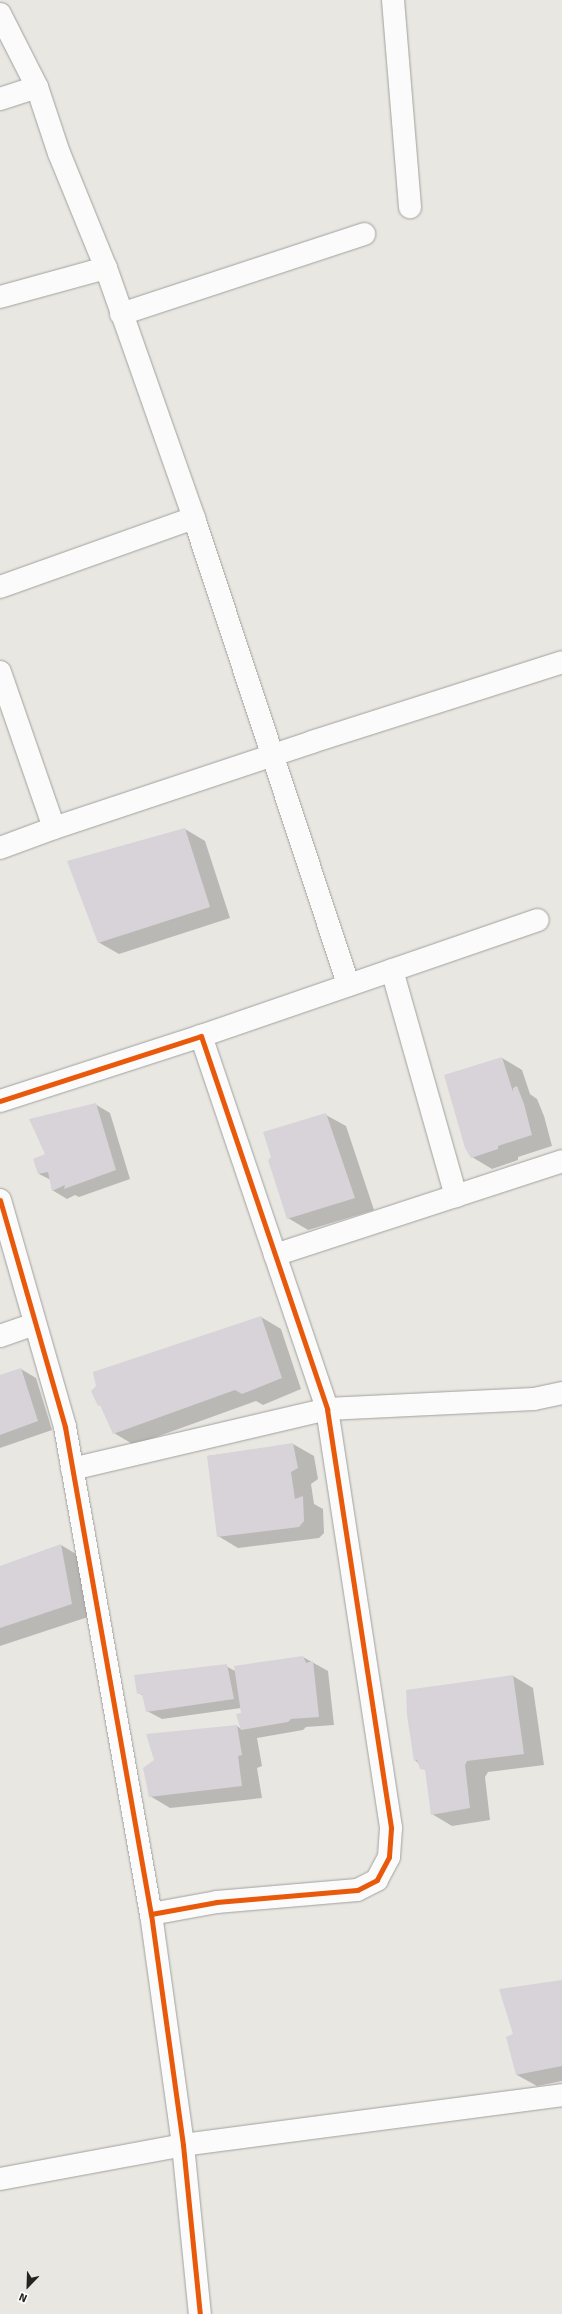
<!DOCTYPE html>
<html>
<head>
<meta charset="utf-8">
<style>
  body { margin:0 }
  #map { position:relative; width:562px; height:2314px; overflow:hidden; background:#e8e7e2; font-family:Signika,sans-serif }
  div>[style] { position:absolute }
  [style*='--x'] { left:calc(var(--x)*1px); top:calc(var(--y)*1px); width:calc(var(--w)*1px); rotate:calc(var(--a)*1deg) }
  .shadow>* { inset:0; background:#0003 }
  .building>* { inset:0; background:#d8d3d8 }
  .roads { filter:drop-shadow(0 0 1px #a2a19d) drop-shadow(0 0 1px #a2a19d) }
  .minor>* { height:22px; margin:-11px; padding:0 11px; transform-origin:11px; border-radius:11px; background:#fcfbfb }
  .cycleway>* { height:5px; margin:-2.5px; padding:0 2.5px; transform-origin:2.5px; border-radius:2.5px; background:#e8590c }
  span { translate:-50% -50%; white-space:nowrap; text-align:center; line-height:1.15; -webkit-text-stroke:3px #fff; paint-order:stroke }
  .north { position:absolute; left:8px; top:2266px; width:40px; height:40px; -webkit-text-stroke:3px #fff; paint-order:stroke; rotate:203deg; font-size:11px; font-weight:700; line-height:16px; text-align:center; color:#242320 }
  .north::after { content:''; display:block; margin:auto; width:14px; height:18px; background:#242320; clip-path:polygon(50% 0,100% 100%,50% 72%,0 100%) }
</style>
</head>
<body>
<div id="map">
  <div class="shadow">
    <div style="clip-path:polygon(185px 829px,205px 841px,230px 918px,119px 954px,98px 942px)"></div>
    <div style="clip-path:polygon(502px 1058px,522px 1070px,530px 1094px,537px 1099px,544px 1116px,552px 1146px,518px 1157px,518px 1160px,492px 1169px,472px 1157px)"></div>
    <div style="clip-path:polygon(95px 1104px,110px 1113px,130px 1179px,79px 1197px,75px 1195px,67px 1199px,52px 1190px,51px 1180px,39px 1174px,46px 1155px)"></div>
    <div style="clip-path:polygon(326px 1115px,346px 1126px,374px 1210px,308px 1230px,288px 1218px)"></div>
    <div style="clip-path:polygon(261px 1317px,281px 1329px,301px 1389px,263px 1405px,256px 1401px,134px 1445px,114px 1433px,102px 1406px,99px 1405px)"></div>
    <div style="clip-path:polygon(21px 1369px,36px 1378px,52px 1430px,0 1448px,0 1376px)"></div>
    <div style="clip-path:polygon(293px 1444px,314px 1456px,318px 1479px,311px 1484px,314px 1504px,323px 1509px,324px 1533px,319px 1538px,238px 1548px,218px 1536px,208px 1456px)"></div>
    <div style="clip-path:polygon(61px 1545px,81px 1557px,91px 1616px,0 1646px,0 1567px)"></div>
    <div style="clip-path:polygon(303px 1657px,328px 1671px,334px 1725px,306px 1727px,303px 1730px,257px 1738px,262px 1766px,257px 1768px,262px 1798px,170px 1808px,150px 1796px,237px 1726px,241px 1729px,242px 1714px,241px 1708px,162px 1719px,147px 1711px,144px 1696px,138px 1693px,226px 1666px,235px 1671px)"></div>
    <div style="clip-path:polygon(513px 1676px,533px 1688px,544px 1765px,488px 1772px,485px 1777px,490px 1820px,452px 1826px,432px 1814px,427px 1772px,415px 1760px)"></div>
    <div style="clip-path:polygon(562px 1981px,562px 2081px,537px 2086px,517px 2075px,515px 2035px)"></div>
  </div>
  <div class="building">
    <div style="clip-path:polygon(185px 828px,210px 907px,98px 943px,67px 861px)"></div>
    <div style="clip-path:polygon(502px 1057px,513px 1092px,513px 1088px,517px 1086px,524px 1104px,532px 1135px,498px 1146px,498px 1149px,471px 1158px,465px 1148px,444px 1075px)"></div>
    <div style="clip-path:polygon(96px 1103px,116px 1170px,64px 1189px,65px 1185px,52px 1191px,48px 1172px,38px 1174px,33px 1159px,45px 1154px,29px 1119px)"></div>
    <div style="clip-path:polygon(326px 1113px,355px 1198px,287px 1219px,268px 1160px,271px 1157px,263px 1132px)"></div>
    <div style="clip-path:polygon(261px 1316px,282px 1378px,242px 1394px,235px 1390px,113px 1434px,100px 1405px,98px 1406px,91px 1391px,96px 1386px,93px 1372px)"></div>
    <div style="clip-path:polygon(21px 1368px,38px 1421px,0 1435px,0 1375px)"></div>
    <div style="clip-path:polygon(293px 1443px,298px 1468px,291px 1472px,295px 1499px,303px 1496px,304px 1521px,299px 1527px,217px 1537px,207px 1456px)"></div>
    <div style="clip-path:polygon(61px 1544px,72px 1604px,0 1628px,0 1566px)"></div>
    <div style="clip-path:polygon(303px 1656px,306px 1663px,313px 1661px,319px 1717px,291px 1719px,288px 1722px,241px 1730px,236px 1714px,241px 1713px,234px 1666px)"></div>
    <div style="clip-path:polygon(227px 1664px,234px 1699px,146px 1712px,142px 1694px,137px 1694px,134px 1675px)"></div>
    <div style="clip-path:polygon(513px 1675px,524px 1754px,467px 1761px,465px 1765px,470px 1808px,431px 1815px,425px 1770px,420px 1769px,417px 1760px,414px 1761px,407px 1715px,406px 1690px)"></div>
    <div style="clip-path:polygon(237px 1725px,242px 1755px,238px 1756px,242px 1786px,149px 1797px,143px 1768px,154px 1760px,146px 1734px)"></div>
    <div style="clip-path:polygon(562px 1980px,562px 2066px,516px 2075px,506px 2037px,513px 2034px,499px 1989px)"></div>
  </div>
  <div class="roads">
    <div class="minor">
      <div style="--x:393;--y:0;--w:208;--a:85.3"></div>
      <div style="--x:0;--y:14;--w:82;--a:63.1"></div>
      <div style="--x:0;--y:99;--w:39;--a:-18"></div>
      <div style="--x:37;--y:87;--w:70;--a:71.6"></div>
      <div style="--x:59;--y:153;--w:124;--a:67.8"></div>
      <div style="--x:0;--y:297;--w:110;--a:-15.3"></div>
      <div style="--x:106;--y:268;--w:265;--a:70.6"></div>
      <div style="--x:194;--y:518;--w:492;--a:71.7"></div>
      <div style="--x:121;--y:314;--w:256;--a:-18.2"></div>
      <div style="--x:0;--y:587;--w:206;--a:-19.6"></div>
      <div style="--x:0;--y:672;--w:165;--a:70.9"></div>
      <div style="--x:0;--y:848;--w:58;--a:-20.3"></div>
      <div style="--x:54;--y:828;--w:272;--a:-18.4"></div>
      <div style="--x:312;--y:742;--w:262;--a:-17.7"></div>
      <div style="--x:392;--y:970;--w:235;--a:74.2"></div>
      <div style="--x:201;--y:1036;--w:356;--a:-19"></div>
      <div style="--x:0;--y:1101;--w:211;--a:-17.9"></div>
      <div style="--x:201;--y:1036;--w:394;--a:71.3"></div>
      <div style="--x:327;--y:1409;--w:424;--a:81.3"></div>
      <div style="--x:391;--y:1828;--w:29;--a:94"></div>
      <div style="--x:389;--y:1857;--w:26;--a:118"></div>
      <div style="--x:377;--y:1880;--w:22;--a:153"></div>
      <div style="--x:357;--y:1890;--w:141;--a:175.1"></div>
      <div style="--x:217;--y:1902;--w:67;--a:169.7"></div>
      <div style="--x:0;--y:1200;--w:236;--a:74"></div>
      <div style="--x:65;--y:1427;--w:495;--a:80"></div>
      <div style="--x:151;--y:1914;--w:233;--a:82.1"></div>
      <div style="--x:183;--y:2145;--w:170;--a:84.3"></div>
      <div style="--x:275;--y:1255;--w:302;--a:-18.1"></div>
      <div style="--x:0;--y:1336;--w:37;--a:-19"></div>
      <div style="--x:72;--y:1469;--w:262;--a:-13.2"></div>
      <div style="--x:327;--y:1409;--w:207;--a:-2.8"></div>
      <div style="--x:534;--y:1399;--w:29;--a:-12"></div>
      <div style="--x:0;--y:2179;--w:186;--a:-10.5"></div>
      <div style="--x:183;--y:2145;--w:382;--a:-7.5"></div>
    </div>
  </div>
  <div class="cycleway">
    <div style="--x:0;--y:1101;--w:211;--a:-17.9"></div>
    <div style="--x:201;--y:1036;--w:394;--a:71.3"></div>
    <div style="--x:327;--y:1409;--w:424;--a:81.3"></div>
    <div style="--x:391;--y:1828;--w:29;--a:94"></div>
    <div style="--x:389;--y:1857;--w:26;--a:118"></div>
    <div style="--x:377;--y:1880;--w:22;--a:153"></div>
    <div style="--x:357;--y:1890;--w:141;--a:175.1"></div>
    <div style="--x:217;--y:1902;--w:67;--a:169.7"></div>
    <div style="--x:0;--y:1200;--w:236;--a:74"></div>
    <div style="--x:65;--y:1427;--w:495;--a:80"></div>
    <div style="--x:151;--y:1914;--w:233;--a:82.1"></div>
    <div style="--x:183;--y:2145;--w:170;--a:84.3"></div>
  </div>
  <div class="north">N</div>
</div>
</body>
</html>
